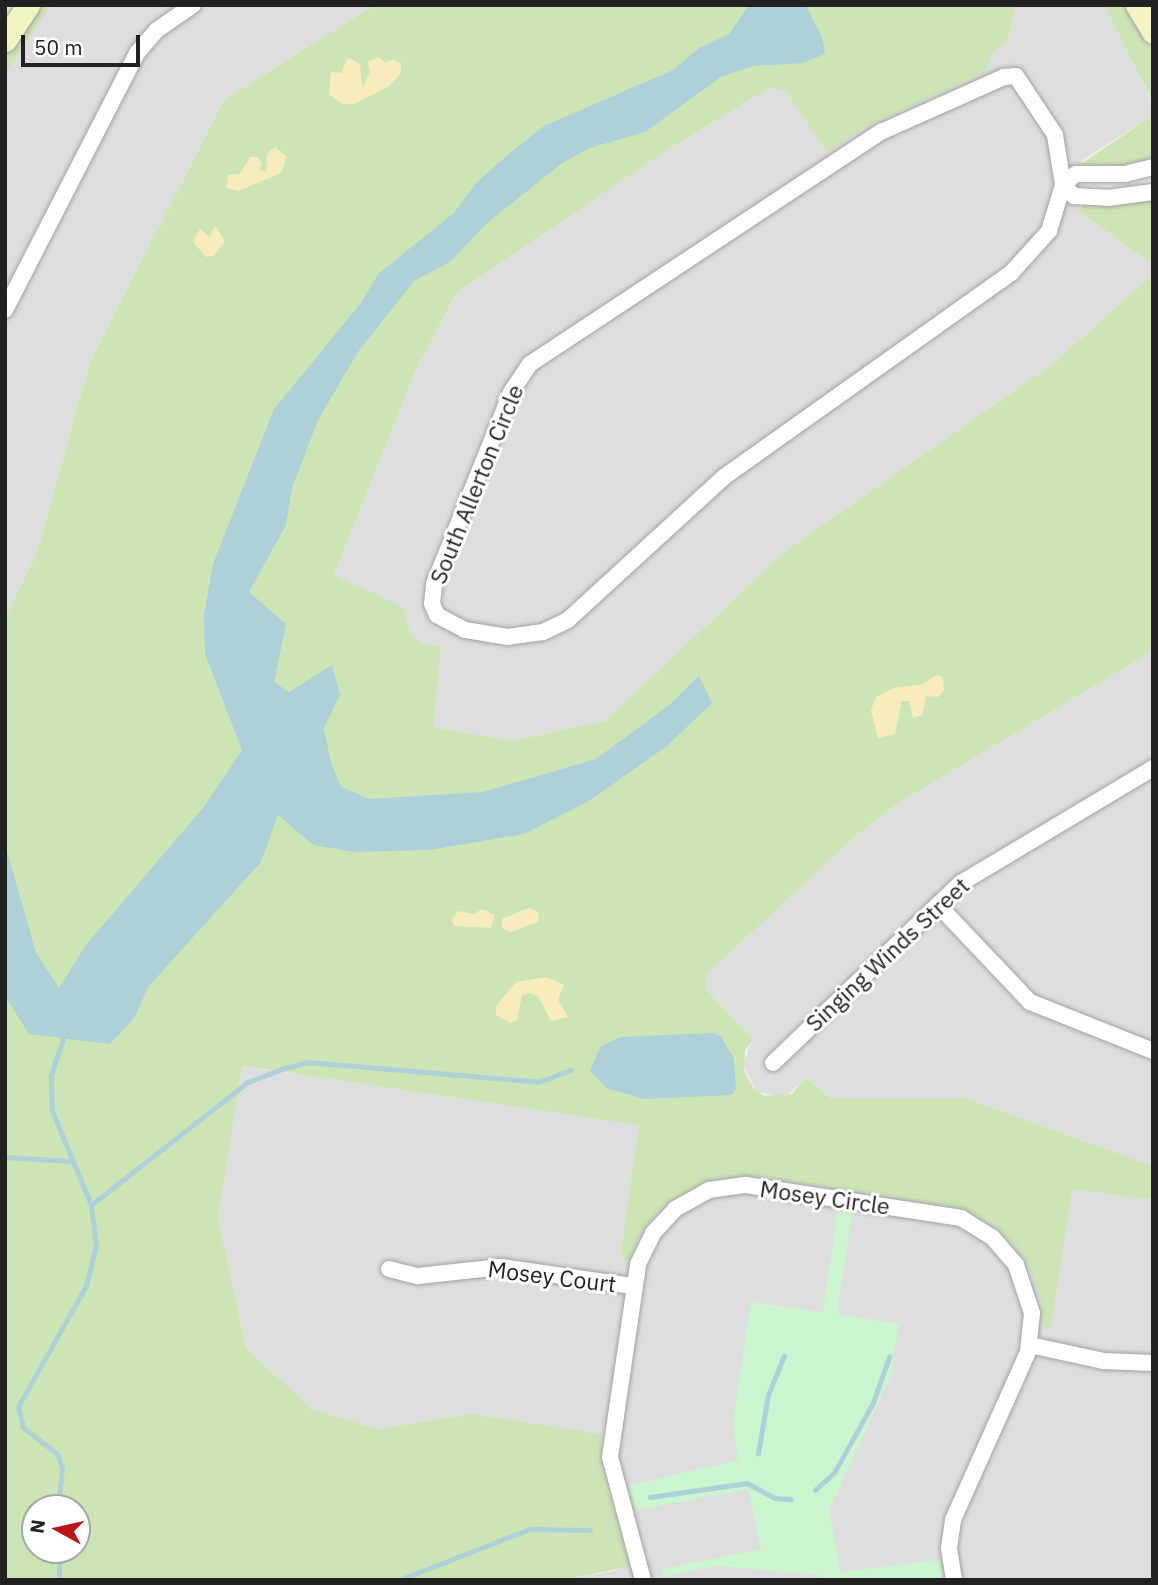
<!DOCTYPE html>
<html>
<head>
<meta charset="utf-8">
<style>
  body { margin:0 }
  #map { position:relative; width:1158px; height:1585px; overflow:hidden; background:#f0ede8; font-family:"IBM Plex Sans",sans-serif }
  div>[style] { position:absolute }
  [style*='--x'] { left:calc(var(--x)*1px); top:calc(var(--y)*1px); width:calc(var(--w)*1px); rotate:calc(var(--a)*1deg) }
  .residential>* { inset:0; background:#dfdede }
  .grass>* { inset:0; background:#cde5b4 }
  .sand>* { inset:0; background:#f8ecbe }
  .park>* { inset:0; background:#cbf5ce }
  .water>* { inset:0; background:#add0d9 }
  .stream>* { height:4.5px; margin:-2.25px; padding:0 2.25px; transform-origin:2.25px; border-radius:2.25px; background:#add0d9 }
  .roads { filter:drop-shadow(0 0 2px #a2a2a2) drop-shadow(0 0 2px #a2a2a2) }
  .street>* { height:16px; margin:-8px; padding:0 8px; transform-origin:8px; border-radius:8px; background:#fff }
  .secondary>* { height:23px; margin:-11.5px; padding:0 11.5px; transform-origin:11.5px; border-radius:11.5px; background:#f2f4c3 }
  span { translate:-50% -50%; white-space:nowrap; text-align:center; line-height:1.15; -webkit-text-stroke:6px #fff; paint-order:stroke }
  .street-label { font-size:23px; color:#212121 }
  .frame { position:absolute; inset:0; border:7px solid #212121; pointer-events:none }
  .north { position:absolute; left:21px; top:1494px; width:70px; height:70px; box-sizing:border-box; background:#fff; border:2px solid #a6a6a6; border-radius:50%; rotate:278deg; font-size:19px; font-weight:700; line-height:28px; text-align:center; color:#212121 }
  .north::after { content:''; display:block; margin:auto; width:24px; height:32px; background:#bd1417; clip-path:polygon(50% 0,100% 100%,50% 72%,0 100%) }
  .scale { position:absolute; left:21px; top:35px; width:119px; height:32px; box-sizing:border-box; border:4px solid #212121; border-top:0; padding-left:9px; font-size:21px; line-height:24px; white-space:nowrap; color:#212121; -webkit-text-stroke:5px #fff; paint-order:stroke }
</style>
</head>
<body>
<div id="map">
  <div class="residential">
    <div style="clip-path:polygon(51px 5px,374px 5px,224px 100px,90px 362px,38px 549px,5px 619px,5px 75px)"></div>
    <div style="clip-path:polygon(1016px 5px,1104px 5px,1120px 33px,1153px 105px,1149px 118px,1082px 160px,1079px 211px,1153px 265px,1153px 274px,1054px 363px,784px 552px,605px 721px,511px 741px,432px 727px,420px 651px,334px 575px,415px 372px,456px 293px,669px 149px,769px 88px,785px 90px,827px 151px,867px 126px,986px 72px,992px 53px,1007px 41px)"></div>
    <div style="clip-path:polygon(1153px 651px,1153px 1166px,968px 1099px,830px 1099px,807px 1077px,785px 1097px,757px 1092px,743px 1064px,753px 1040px,706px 989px,707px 974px,858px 834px,897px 804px)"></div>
    <div style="clip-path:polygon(241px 1066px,1153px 1200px,1153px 1580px,566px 1580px,618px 1570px,471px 1414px,377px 1429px,312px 1409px,246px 1348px,218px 1218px)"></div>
  </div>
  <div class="grass">
    <div style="clip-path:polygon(36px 5px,51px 5px,5px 75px,5px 52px)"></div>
    <div style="clip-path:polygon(evenodd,374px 5px,1016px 5px,1007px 41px,992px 53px,986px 72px,867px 126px,827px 152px,785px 90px,769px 88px,669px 149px,456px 293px,415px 372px,334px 575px,403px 607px,411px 636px,426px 645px,441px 646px,433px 727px,511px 741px,605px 721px,784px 552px,1054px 363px,1153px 274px,1153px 651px,897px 804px,858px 834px,707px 974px,706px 989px,753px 1040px,745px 1050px,744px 1070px,753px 1088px,764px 1096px,792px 1094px,806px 1077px,831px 1099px,968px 1099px,1153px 1166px,1153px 1200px,1072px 1189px,1051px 1327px,1043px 1328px,1040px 1293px,1024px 1257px,994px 1225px,958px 1207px,753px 1175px,715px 1178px,663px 1205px,641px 1232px,627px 1265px,621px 1252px,639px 1125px,242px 1066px,218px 1218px,246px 1348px,312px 1409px,377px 1429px,471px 1414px,601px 1434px,601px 1469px,630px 1566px,566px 1580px,5px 1580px,5px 619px,38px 549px,90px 362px,224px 100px,374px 5px,35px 1508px,77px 1508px,77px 1550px,35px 1550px,35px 1508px)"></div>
    <div style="clip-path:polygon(1104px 5px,1130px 5px,1153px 42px,1153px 102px)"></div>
    <div style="clip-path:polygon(1153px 105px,1153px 159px,1124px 166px,1081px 164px,1149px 118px)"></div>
    <div style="clip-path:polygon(1153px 200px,1153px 265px,1079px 211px,1083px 205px)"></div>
  </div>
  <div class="sand">
    <div style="clip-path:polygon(379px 57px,385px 63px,394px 59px,401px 64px,401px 73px,388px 87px,354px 104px,342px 104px,329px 94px,331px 72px,341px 73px,348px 58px,360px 64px,362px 87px,370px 73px,368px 62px)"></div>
    <div style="clip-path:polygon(275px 147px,287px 157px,281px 173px,238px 191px,227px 188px,228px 175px,240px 174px,250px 157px,258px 157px,262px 163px,259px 170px,266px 172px,267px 154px)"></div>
    <div style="clip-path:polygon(215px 226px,225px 241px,214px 256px,206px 257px,193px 242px,200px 229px,210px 237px)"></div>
    <div style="clip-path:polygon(937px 675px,943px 677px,944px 690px,938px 697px,926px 696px,922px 715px,913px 718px,909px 701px,902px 701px,895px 734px,878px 738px,871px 710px,876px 697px,896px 687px,921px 685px)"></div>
    <div style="clip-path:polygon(529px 908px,538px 912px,539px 921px,511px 932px,502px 928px,502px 919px)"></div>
    <div style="clip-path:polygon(482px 909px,495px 915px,491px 928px,454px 926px,452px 920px,458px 911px,474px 914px)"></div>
    <div style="clip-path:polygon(546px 977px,564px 985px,558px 1000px,568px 1017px,551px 1021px,538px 996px,529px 993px,522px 995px,517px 1021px,510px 1023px,496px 1015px,496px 1006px,516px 982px)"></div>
  </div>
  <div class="park">
    <div style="clip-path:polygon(838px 1209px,852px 1212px,837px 1314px,899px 1324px,890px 1378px,829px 1510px,840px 1572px,940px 1560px,943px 1580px,820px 1580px,820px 1575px,716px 1566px,663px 1576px,661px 1569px,761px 1549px,748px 1489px,637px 1510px,628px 1486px,738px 1460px,733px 1423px,751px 1302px,823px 1312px)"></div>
  </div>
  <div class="water">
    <div style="clip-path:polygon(749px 5px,806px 5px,822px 37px,825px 54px,803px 63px,753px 66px,721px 77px,645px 132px,590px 148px,562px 163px,487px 223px,450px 262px,414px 281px,358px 352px,318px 420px,292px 488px,286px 525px,249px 592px,286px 624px,274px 682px,289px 692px,332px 665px,340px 695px,324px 728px,331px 763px,341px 787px,369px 799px,483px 792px,596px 759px,669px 705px,699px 676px,712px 703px,667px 746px,589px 801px,524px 834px,429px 850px,355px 852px,313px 845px,278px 815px,261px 862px,148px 987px,135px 1017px,110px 1044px,29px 1034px,5px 996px,5px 844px,36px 953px,59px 988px,86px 945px,203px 808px,242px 750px,205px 654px,204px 615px,213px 564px,274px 409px,361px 303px,378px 274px,454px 213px,476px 183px,511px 152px,544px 126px,673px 70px,699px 48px,729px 34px)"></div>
    <div style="clip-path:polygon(713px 1033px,721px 1036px,734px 1059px,736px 1089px,731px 1095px,644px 1099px,606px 1088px,590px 1070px,601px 1046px,621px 1037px)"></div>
  </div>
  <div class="stream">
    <div style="--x:5;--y:1157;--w:66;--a:3.5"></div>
    <div style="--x:91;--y:1205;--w:199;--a:-38.1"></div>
    <div style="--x:248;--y:1082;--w:39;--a:-21"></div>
    <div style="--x:284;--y:1068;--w:25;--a:-14"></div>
    <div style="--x:308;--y:1062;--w:232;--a:4.9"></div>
    <div style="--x:539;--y:1082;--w:33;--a:-21"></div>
    <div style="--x:758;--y:1454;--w:60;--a:-80.4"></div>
    <div style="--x:768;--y:1395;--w:42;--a:-67.7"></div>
    <div style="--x:815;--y:1490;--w:25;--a:-42"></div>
    <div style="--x:834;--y:1473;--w:80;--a:-60.9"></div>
    <div style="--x:873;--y:1403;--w:49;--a:-70.8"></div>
    <div style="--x:650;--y:1497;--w:98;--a:-8.2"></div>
    <div style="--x:747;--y:1483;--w:32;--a:28"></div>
    <div style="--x:775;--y:1498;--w:16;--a:4"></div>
    <div style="--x:58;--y:1508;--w:40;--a:-84.3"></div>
    <div style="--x:62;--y:1468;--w:15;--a:-110"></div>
    <div style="--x:57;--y:1454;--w:43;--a:-142.6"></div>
    <div style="--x:23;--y:1428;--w:22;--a:-103"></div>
    <div style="--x:18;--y:1407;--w:139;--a:-60.7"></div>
    <div style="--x:86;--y:1286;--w:41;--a:-76"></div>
    <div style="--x:96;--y:1246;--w:41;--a:-97"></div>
    <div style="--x:91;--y:1205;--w:102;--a:-112.5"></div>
    <div style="--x:52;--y:1111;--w:36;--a:-92"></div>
    <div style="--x:51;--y:1075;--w:44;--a:-71.6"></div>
    <div style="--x:59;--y:1580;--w:30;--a:-90"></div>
    <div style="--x:399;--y:1580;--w:141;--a:-21.3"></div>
    <div style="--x:530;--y:1529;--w:60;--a:1"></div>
  </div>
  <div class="roads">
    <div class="street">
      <div style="--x:1153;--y:167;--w:29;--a:166"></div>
      <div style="--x:1125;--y:174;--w:49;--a:180"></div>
      <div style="--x:1076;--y:174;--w:17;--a:140"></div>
      <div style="--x:1063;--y:185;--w:48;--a:106.9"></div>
      <div style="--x:1049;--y:231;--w:57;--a:132.1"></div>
      <div style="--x:1011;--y:273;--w:352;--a:144.6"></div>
      <div style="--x:724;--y:477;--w:212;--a:137.5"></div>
      <div style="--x:568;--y:620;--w:28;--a:154"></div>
      <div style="--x:543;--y:632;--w:35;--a:172"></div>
      <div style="--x:508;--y:637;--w:44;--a:-170.8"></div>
      <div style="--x:465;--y:630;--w:32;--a:-152"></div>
      <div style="--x:437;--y:615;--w:12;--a:-114"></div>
      <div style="--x:432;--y:604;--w:20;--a:-84"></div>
      <div style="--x:434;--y:584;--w:207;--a:-68.1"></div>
      <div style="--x:511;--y:392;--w:34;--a:-56"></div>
      <div style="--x:530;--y:364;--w:421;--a:-33.5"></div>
      <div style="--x:881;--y:132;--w:135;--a:-24.1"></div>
      <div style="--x:1004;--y:77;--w:12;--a:-5"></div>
      <div style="--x:1016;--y:76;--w:71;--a:56.5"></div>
      <div style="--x:1055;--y:135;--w:51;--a:80.9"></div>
      <div style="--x:1063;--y:185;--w:16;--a:45"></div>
      <div style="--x:1074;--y:196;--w:34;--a:3"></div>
      <div style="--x:1108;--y:198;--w:45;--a:-7.6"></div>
      <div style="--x:5;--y:310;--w:289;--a:-62.8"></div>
      <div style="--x:137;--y:53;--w:30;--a:-49"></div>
      <div style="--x:157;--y:30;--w:44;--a:-34.8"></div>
      <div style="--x:938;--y:905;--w:134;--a:46.5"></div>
      <div style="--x:1030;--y:1002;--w:132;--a:21.7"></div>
      <div style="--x:773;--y:1063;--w:260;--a:-43.8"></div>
      <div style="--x:961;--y:883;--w:224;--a:-30.9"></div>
      <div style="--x:389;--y:1269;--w:30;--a:14"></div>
      <div style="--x:418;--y:1276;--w:83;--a:-6.2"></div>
      <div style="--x:501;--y:1267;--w:133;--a:8.2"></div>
      <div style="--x:1030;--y:1345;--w:76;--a:12.2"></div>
      <div style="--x:1104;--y:1361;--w:49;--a:2.3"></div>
      <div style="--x:643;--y:1580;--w:127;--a:-105"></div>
      <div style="--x:610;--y:1457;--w:195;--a:-81.7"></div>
      <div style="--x:638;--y:1264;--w:34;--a:-64"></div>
      <div style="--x:653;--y:1233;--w:33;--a:-47"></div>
      <div style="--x:675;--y:1209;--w:39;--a:-29"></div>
      <div style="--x:709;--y:1190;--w:37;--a:-8"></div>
      <div style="--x:746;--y:1185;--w:218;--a:8.7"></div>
      <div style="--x:961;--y:1218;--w:36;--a:32"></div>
      <div style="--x:992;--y:1237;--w:37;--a:49"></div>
      <div style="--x:1016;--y:1265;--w:51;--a:71.6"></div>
      <div style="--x:1032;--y:1313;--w:39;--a:96"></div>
      <div style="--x:1028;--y:1352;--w:184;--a:114.1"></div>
      <div style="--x:953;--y:1520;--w:28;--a:98"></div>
      <div style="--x:949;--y:1548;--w:32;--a:81"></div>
    </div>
    <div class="secondary">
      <div style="--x:1137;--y:5;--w:31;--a:59"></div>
      <div style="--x:5;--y:40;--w:42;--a:-56.7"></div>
    </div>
  </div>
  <div class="street-label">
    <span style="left:476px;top:484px;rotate:-68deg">South Allerton Circle</span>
    <span style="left:887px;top:954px;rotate:-43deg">Singing Winds Street</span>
    <span style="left:825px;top:1197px;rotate:8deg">Mosey Circle</span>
    <span style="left:552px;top:1276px;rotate:7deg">Mosey Court</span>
  </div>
  <div class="frame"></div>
  <div class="north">N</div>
  <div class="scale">50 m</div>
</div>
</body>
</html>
